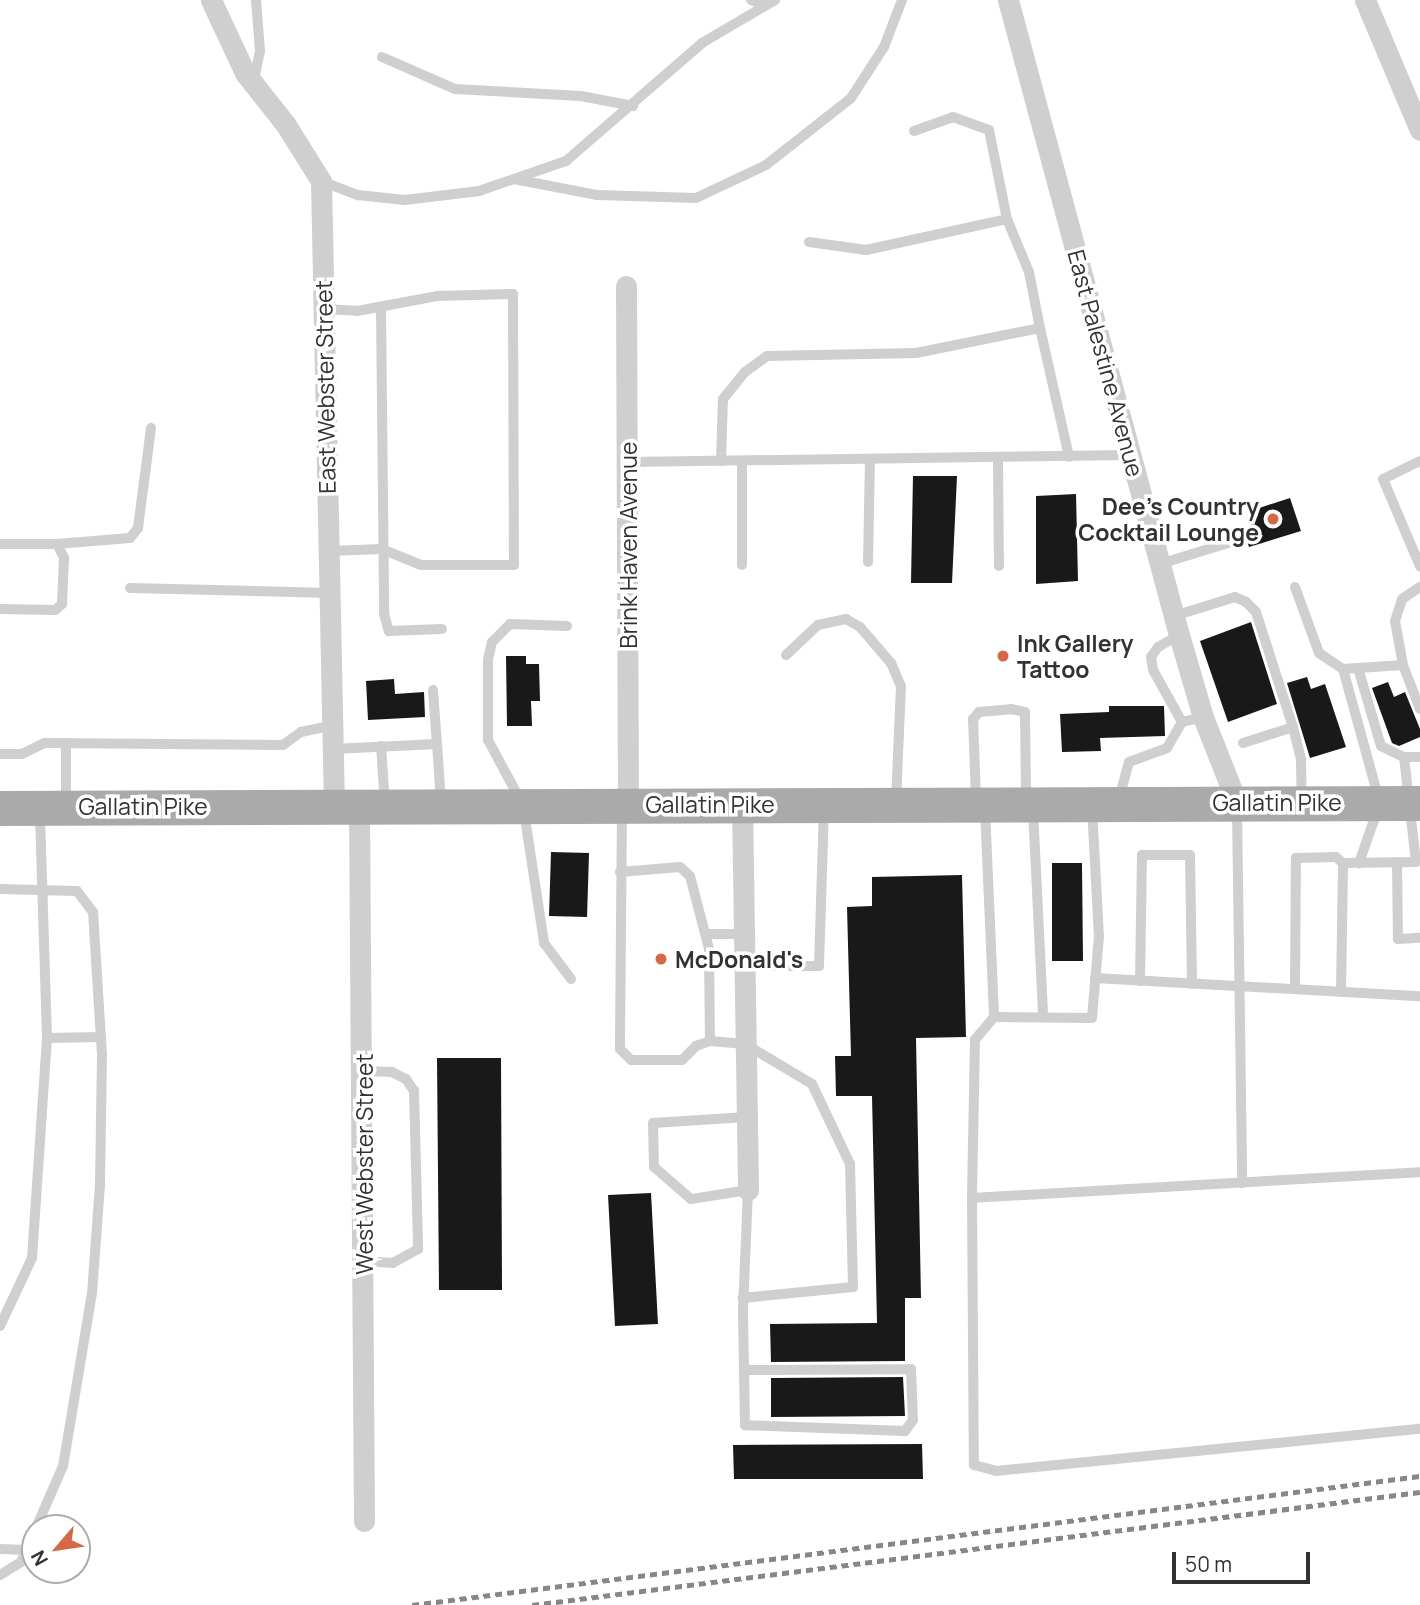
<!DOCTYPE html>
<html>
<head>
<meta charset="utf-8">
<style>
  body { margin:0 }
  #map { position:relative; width:1420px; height:1605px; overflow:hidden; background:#fff; font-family:Manrope,sans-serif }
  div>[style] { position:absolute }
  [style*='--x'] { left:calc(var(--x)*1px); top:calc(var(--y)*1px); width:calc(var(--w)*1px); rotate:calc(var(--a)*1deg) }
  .building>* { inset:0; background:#191919 }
  .lane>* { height:10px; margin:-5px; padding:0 5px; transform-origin:5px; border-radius:5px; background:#cfcfcf }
  .street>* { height:21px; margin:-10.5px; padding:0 10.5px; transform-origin:10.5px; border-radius:10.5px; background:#cfcfcf }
  .primary>* { height:35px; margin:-17.5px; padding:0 17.5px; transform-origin:17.5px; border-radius:17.5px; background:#aaa }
  .rail>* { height:5px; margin-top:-2.5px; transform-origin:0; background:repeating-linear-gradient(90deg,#878787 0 7px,transparent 0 12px) }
  .dots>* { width:19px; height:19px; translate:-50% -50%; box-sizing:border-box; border:4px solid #fff; border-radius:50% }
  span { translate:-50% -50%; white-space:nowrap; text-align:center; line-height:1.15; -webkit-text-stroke:7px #fff; paint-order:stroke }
  .street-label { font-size:23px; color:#323232 }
  .poi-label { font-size:23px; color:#323232; font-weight:700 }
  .right { translate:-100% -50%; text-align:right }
  .left { translate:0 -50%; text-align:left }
  .north { position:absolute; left:21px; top:1514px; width:70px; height:70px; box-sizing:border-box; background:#fff; border:2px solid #adadad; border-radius:50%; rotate:241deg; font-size:19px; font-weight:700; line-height:28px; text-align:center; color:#323232 }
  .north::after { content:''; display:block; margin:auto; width:24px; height:32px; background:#d96744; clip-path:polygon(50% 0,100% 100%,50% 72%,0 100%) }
  .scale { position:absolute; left:1172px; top:1552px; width:138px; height:32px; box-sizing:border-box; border:4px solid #323232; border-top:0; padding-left:9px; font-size:21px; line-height:24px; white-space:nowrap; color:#323232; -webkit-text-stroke:5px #fff; paint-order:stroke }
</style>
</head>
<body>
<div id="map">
  <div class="building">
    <div style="clip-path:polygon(913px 476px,957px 476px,952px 583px,911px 583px)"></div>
    <div style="clip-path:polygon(1076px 494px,1078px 581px,1036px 584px,1036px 496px)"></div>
    <div style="clip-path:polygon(1290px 498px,1301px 531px,1249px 547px,1243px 528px,1251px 525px,1247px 512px)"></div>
    <div style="clip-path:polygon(1251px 622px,1277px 704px,1228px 722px,1200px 641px)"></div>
    <div style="clip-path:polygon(506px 656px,526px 656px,526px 664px,539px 664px,540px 701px,531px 701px,532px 726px,507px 726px)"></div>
    <div style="clip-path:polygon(1307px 677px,1311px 689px,1325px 684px,1346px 747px,1310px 758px,1287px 683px)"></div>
    <div style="clip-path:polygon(394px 679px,395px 694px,424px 692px,425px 717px,368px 720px,366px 681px)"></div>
    <div style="clip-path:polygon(1388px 682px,1394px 697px,1405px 692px,1420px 729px,1420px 737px,1399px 746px,1392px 743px,1372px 688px)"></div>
    <div style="clip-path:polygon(1109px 706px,1164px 706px,1165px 736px,1100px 738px,1101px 751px,1062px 752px,1060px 714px,1109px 712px)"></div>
    <div style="clip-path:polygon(551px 852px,589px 853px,587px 917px,549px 916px)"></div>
    <div style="clip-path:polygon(1052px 863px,1082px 863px,1083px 961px,1052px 961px)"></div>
    <div style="clip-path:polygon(962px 875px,966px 1037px,916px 1038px,921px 1298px,905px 1298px,905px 1361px,771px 1362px,770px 1324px,877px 1323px,872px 1096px,836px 1096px,835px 1056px,851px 1056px,847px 907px,872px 906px,872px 877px)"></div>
    <div style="clip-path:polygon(437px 1058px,501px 1058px,502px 1290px,439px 1290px)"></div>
    <div style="clip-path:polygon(651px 1193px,658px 1324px,615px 1326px,608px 1195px)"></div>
    <div style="clip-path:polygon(903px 1377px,905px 1416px,771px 1417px,771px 1378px)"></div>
    <div style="clip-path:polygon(922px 1444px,923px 1479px,734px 1479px,733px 1445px)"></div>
  </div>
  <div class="lane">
    <div style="--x:751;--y:0;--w:15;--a:20"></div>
    <div style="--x:382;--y:57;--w:80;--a:23.7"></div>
    <div style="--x:455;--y:89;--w:126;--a:3.2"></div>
    <div style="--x:581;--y:96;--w:53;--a:10.9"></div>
    <div style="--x:253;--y:84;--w:34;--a:-78"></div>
    <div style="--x:260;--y:51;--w:51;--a:-94.5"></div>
    <div style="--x:914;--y:131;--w:41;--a:-19.7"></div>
    <div style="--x:953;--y:117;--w:38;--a:20"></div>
    <div style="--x:989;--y:130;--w:91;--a:78.6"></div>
    <div style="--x:514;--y:179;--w:85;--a:10.9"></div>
    <div style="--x:597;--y:195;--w:99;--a:1.7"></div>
    <div style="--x:696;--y:198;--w:77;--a:-25.2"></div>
    <div style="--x:766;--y:165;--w:108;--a:-38.2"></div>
    <div style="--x:851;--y:98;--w:61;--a:-57.1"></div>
    <div style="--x:884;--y:47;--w:50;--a:-69"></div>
    <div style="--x:321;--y:181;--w:40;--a:21"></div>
    <div style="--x:358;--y:195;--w:47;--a:6.1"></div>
    <div style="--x:405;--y:200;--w:75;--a:-6.9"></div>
    <div style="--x:479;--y:191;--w:92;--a:-19"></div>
    <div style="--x:566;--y:161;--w:180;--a:-40.9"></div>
    <div style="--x:702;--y:43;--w:85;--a:-30.5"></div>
    <div style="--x:809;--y:242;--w:58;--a:8"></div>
    <div style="--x:866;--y:250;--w:144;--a:-12.4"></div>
    <div style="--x:1007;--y:219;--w:57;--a:67.5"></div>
    <div style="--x:1029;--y:272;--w:57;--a:78.9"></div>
    <div style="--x:323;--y:309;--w:34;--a:3"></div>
    <div style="--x:357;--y:311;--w:81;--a:-10.6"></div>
    <div style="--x:437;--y:296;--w:76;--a:-1.5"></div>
    <div style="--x:513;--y:294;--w:271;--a:89.8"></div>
    <div style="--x:514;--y:565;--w:93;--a:180"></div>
    <div style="--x:421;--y:565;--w:42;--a:-157.7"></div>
    <div style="--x:382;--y:549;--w:53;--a:177.8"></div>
    <div style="--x:381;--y:309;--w:305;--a:89.4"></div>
    <div style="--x:384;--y:614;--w:18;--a:74"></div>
    <div style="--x:389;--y:631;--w:53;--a:-2.2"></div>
    <div style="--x:998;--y:459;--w:107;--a:89.5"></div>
    <div style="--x:721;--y:461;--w:62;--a:-88.2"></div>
    <div style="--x:723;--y:399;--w:35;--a:-51"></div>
    <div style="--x:745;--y:372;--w:27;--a:-36"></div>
    <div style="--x:767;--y:356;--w:149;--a:-1.2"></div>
    <div style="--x:916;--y:353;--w:126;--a:-11.4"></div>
    <div style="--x:1040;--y:328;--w:132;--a:77.3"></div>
    <div style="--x:1420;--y:461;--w:41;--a:154.1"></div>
    <div style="--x:1383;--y:479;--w:95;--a:67"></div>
    <div style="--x:629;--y:462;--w:503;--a:-0.8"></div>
    <div style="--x:0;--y:544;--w:57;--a:0"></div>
    <div style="--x:57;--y:544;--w:16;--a:63"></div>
    <div style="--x:64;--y:558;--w:46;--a:92.5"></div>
    <div style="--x:62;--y:604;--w:9;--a:139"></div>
    <div style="--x:55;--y:610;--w:55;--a:-179"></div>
    <div style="--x:57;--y:544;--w:73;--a:-4.7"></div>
    <div style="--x:130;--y:538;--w:13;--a:-51"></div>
    <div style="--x:138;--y:528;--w:101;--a:-82.6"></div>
    <div style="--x:868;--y:562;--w:103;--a:-88.9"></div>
    <div style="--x:1160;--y:564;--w:85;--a:-17.2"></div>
    <div style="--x:742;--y:565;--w:103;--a:-90"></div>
    <div style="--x:1295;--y:587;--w:70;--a:70"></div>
    <div style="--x:1319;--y:653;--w:29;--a:34"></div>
    <div style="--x:1343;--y:669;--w:139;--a:74.6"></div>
    <div style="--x:1380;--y:803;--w:64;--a:109.3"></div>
    <div style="--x:130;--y:588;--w:200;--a:1.4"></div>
    <div style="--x:1174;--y:616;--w:64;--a:-17.3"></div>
    <div style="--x:1235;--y:597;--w:12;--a:24"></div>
    <div style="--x:1246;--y:602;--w:14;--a:45"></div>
    <div style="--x:1256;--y:612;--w:121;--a:72.2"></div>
    <div style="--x:567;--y:626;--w:57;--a:-178"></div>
    <div style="--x:510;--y:624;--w:25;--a:135"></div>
    <div style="--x:492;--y:642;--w:18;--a:103"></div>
    <div style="--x:488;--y:660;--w:80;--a:90"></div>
    <div style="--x:488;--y:740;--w:74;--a:61.7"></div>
    <div style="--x:523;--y:805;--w:140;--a:81.3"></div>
    <div style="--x:544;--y:943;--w:45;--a:53.1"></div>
    <div style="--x:1179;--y:635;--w:24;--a:150"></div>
    <div style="--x:1158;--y:647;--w:12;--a:125"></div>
    <div style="--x:1151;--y:657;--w:13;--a:81"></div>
    <div style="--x:1153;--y:670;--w:60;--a:60.9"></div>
    <div style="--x:1182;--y:722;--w:22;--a:-13"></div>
    <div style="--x:786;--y:655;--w:44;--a:-43.2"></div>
    <div style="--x:818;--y:625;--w:29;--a:-12"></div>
    <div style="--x:846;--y:619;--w:16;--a:30"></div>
    <div style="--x:860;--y:627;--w:48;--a:49.3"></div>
    <div style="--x:891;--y:663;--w:25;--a:67"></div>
    <div style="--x:901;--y:686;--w:115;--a:92.5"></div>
    <div style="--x:1403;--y:665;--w:45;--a:-100.3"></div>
    <div style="--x:1395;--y:621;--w:23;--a:-72"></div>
    <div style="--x:1402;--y:599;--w:22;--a:-34"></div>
    <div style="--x:1358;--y:668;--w:81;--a:73.6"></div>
    <div style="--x:1381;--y:746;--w:25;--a:26"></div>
    <div style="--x:1343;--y:669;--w:60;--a:-3.8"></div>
    <div style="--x:1403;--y:665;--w:47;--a:68.9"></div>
    <div style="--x:433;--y:690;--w:54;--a:85.8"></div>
    <div style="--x:1243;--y:743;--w:52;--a:-17.7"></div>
    <div style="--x:1293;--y:727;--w:34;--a:76"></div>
    <div style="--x:1301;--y:760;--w:39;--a:89"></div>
    <div style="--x:381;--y:746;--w:58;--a:86.1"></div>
    <div style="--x:333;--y:749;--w:104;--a:-2.8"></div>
    <div style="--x:437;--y:744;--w:58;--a:86.1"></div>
    <div style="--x:0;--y:754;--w:22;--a:0"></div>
    <div style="--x:22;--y:754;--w:25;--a:-26"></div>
    <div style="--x:45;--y:743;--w:238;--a:0.5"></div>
    <div style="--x:283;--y:745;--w:22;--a:-36"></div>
    <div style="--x:301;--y:732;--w:33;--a:-12"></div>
    <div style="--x:1119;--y:799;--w:38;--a:-75"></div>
    <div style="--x:1129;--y:762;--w:40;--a:-20.2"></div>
    <div style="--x:1167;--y:748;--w:30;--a:-60"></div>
    <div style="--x:976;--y:800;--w:81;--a:-92.1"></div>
    <div style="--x:973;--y:719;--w:9;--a:-49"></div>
    <div style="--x:979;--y:712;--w:32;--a:-5"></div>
    <div style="--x:1011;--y:709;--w:14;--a:12"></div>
    <div style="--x:1025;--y:712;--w:88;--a:89.3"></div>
    <div style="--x:66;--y:804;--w:61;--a:-90"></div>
    <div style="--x:985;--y:809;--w:208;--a:87.5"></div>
    <div style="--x:994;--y:1017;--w:98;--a:0.6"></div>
    <div style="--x:1092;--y:1018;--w:81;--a:-85.1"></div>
    <div style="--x:1099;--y:937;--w:128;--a:-93.1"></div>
    <div style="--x:1033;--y:809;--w:206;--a:87.2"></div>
    <div style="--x:1237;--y:809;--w:374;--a:89.2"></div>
    <div style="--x:622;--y:810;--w:239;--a:90.5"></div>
    <div style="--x:620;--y:1049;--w:16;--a:45"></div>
    <div style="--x:631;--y:1060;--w:51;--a:0"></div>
    <div style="--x:682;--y:1060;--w:20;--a:-45"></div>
    <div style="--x:696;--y:1046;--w:15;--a:-20"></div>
    <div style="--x:710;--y:1041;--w:35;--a:5"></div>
    <div style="--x:745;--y:1044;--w:78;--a:30.8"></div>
    <div style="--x:812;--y:1084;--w:89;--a:64.6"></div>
    <div style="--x:850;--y:1164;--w:123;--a:88.6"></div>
    <div style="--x:853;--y:1287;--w:111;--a:174.3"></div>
    <div style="--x:1397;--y:862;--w:77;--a:89.3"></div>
    <div style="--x:1398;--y:939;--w:22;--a:-3"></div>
    <div style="--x:620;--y:872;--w:60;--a:-4.8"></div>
    <div style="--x:680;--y:867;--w:13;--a:42"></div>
    <div style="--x:690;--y:876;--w:75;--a:75.4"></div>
    <div style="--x:709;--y:949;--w:92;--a:89.4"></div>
    <div style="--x:0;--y:889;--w:77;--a:1.5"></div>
    <div style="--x:77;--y:891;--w:26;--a:53"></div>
    <div style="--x:93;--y:912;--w:143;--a:86.4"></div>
    <div style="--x:102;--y:1055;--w:130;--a:90.9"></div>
    <div style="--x:100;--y:1185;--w:108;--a:94.2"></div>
    <div style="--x:92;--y:1293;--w:175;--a:99.5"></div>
    <div style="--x:63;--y:1466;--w:105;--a:113.6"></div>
    <div style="--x:21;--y:1562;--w:25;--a:148"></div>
    <div style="--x:705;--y:934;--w:39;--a:0"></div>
    <div style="--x:744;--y:966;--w:75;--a:0"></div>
    <div style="--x:819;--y:966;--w:157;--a:-88.2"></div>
    <div style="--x:1095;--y:978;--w:325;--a:3.2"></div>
    <div style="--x:1140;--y:981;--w:126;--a:-89.1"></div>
    <div style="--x:1142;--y:855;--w:48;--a:0"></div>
    <div style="--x:1190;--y:855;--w:129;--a:89.1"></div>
    <div style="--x:1295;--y:989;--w:131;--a:-89.6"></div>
    <div style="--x:1296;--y:858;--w:40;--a:-1.4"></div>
    <div style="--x:1336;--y:857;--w:9;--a:41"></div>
    <div style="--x:1343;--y:863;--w:73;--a:-0.8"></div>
    <div style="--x:1416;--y:862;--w:106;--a:-96.5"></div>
    <div style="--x:1404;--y:757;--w:16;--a:0"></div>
    <div style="--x:1341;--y:992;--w:129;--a:-89.1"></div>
    <div style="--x:994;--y:1017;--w:30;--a:130"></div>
    <div style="--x:975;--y:1040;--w:158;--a:91.1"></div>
    <div style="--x:972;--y:1198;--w:449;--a:-3.3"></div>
    <div style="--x:47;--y:1038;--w:54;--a:-1.1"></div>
    <div style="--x:364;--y:1071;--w:28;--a:2"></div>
    <div style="--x:392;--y:1072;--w:16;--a:27"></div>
    <div style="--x:406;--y:1079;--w:14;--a:56"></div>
    <div style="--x:414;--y:1091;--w:158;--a:88.5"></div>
    <div style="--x:418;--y:1249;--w:29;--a:151"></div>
    <div style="--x:393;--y:1263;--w:29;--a:-176"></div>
    <div style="--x:972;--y:1198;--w:267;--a:89.6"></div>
    <div style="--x:974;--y:1465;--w:23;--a:15"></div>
    <div style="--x:996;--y:1471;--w:426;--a:-5.7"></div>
    <div style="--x:0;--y:1326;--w:75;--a:-64.8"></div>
    <div style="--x:32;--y:1258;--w:221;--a:-86.1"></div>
    <div style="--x:47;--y:1038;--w:227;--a:-91.8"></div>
    <div style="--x:744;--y:1370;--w:167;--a:-0.3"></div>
    <div style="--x:911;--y:1369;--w:51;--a:87.8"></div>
    <div style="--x:913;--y:1420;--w:14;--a:126"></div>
    <div style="--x:905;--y:1431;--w:160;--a:-177.9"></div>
    <div style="--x:745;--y:1425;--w:55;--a:-91"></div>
    <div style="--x:744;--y:1370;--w:60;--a:-91"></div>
    <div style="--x:743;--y:1310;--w:120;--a:-87.6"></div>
    <div style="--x:748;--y:1190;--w:58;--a:171"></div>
    <div style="--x:691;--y:1199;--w:49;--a:-139.1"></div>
    <div style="--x:654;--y:1167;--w:44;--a:-91.3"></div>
    <div style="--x:653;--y:1123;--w:94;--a:-3.7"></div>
    <div style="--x:0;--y:1549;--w:26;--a:2"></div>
  </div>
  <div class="street">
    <div style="--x:211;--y:0;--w:81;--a:65"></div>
    <div style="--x:245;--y:73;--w:66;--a:51.7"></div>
    <div style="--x:286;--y:125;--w:66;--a:58"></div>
    <div style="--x:321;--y:181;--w:624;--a:88.81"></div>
    <div style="--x:1008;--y:0;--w:658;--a:74.93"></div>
    <div style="--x:1179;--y:635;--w:85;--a:73.7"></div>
    <div style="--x:1203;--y:717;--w:92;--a:68.4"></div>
    <div style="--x:1365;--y:0;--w:141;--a:67.1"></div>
    <div style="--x:626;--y:286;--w:518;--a:89.78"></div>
    <div style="--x:742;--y:804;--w:386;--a:89.1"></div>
    <div style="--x:359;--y:807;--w:714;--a:89.6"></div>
  </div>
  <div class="primary">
    <div style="--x:0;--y:808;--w:1420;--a:-0.2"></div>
  </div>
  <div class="rail">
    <div style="--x:412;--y:1605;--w:1016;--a:-7.29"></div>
    <div style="--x:532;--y:1605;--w:895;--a:-7.25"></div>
  </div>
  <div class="dots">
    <div style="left:1273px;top:519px;background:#d96744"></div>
    <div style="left:1003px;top:656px;background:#d96744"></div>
    <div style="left:661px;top:959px;background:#d96744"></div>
  </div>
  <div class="street-label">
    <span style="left:1106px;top:363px;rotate:75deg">East Palestine Avenue</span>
    <span style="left:325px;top:387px;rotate:-91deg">East Webster Street</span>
    <span style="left:628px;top:545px;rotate:-90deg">Brink Haven Avenue</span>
    <span style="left:1277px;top:802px">Gallatin Pike</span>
    <span style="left:710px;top:804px">Gallatin Pike</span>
    <span style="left:143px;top:806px">Gallatin Pike</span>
    <span style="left:364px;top:1164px;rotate:-90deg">West Webster Street</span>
  </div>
  <div class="poi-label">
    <span class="right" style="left:1259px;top:519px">Dee's Country<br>Cocktail Lounge</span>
    <span class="left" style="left:1017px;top:656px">Ink Gallery<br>Tattoo</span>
    <span class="left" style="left:675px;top:959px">McDonald's</span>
  </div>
  <div class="north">N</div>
  <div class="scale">50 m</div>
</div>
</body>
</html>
